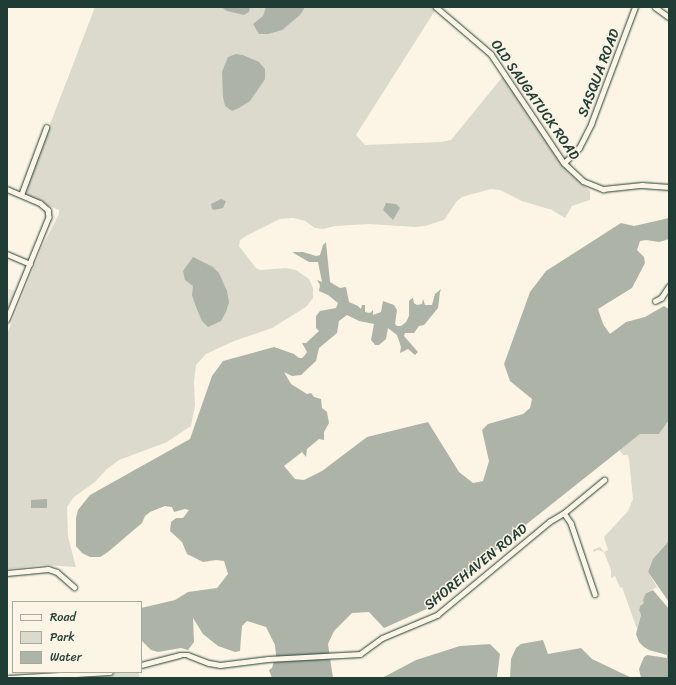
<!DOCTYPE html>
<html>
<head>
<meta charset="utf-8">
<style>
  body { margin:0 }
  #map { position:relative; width:676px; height:685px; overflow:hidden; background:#fcf5e5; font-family:Sriracha,sans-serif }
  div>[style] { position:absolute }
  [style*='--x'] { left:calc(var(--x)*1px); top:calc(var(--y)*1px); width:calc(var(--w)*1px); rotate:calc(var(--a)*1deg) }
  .built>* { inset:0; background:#ece7d8 }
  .green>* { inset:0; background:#dcdacc }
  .water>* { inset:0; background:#aeb3a7 }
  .roads { filter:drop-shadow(0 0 1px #1f3d34) drop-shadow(0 0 1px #1f3d34) }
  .minor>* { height:4.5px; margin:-2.25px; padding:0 2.25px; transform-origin:2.25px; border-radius:2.25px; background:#fcf5e5 }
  span { translate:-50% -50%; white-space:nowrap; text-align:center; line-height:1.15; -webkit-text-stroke:3px #fcf5e5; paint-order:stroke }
  .street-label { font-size:14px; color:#1f3d34 }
  .frame { position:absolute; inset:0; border:8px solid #1f3d34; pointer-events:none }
  .legend { position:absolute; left:12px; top:601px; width:130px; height:72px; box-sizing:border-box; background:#fcf5e5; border:1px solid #a4ab9e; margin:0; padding:5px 7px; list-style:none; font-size:12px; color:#1f3d34 }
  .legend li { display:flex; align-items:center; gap:8px; height:20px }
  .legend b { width:20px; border:1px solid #a4ab9e }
</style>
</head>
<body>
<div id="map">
  <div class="built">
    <div style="clip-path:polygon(7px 288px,15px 291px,7px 311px)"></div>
  </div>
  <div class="green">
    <div style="clip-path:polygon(95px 7px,433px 7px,436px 9px,356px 135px,365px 145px,441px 142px,451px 140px,504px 75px,555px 155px,563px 166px,590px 191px,590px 200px,572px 206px,565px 218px,552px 210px,522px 201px,500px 190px,491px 189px,462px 197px,457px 201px,444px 220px,425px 226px,416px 227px,369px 224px,335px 226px,323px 229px,315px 228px,305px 221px,293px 218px,280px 219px,246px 236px,240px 240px,239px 246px,256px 268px,260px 270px,286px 268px,296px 270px,309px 279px,313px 288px,313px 298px,306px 307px,272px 328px,234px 341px,206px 354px,196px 365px,194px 382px,195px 405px,191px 426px,167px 442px,119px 460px,107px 469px,95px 482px,74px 497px,67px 507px,68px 537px,76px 567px,43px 565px,7px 569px,7px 334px,43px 245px,59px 214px,59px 210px,23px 195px)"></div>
    <div style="clip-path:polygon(669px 420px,669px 542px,648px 572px,657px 587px,646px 593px,644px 603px,640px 606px,639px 610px,641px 615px,637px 629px,622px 587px,620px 588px,615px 576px,611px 578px,611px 570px,604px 552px,598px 550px,593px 552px,593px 550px,600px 547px,604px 552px,608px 550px,604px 537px,628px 511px,633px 499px,629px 459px,628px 455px,623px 455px,619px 450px,640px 434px,659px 434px)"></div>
    <div style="clip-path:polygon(60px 672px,138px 672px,140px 678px,62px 678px)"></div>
  </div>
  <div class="water">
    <div style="clip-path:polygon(221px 7px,250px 7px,249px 12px,244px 15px,227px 11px)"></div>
    <div style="clip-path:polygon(266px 7px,305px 7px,300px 15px,282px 30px,268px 34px,259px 34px,253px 24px,263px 16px)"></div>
    <div style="clip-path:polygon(236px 54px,243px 55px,259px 62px,265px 69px,265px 79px,250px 101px,239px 108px,232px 111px,225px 106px,223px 97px,222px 72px,228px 57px)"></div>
    <div style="clip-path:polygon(221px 199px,226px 201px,223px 208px,214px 210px,212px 209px,211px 204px)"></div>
    <div style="clip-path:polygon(386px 203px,396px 204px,400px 208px,393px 220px,383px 210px)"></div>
    <div style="clip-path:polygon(669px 218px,669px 239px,659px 242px,646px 240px,640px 241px,637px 250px,644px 257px,645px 263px,632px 288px,598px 309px,603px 324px,610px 334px,626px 322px,645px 317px,664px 306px,669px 309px,669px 420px,659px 434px,640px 434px,523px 527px,429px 608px,384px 628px,369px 612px,352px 613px,334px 631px,328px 644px,333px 678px,272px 678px,269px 670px,272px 668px,276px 655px,275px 645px,266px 627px,247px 621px,242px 626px,240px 651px,235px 652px,218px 646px,203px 634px,193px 618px,194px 642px,188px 650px,181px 648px,158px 652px,151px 650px,141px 640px,141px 608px,175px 600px,188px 592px,217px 588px,228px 574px,224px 561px,216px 560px,203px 562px,187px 554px,182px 542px,170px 531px,171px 522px,176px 518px,183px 518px,189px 510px,185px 509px,174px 512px,172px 507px,165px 506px,150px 512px,145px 516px,142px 523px,108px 552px,100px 557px,90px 557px,82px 553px,76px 546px,76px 518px,78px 510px,90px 495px,190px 439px,212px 376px,223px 361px,274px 347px,294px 354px,299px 358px,302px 358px,305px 355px,307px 352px,302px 343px,306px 343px,319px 331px,316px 328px,316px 316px,320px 311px,336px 308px,338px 303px,328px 295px,319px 291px,320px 285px,317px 280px,322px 282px,318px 262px,309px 262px,292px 252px,303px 252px,316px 256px,320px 255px,323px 245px,326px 242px,330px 282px,340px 288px,346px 287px,349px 302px,358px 306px,361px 309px,362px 305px,365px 305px,365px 312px,370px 313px,373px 310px,373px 315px,381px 312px,383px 301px,394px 305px,397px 310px,395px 324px,397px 326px,401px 326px,406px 322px,409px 316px,409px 301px,411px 299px,413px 298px,414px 303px,417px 305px,422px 304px,423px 299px,425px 305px,432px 305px,435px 294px,441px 289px,440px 292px,438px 308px,424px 325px,419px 326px,414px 333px,405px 333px,404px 336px,418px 352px,415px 355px,408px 349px,400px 353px,401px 347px,397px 335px,388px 328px,386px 339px,379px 345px,375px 345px,371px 340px,374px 324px,359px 321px,347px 315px,339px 321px,337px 333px,319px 348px,316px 361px,301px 375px,292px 376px,284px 372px,291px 384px,307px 394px,311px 393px,314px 397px,321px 399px,322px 408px,327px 412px,329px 423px,324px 432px,324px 440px,319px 439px,307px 449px,306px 457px,302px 452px,284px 466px,295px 479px,304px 480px,322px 471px,367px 437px,428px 422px,459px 472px,473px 483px,483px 481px,489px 461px,482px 430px,488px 424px,523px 414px,530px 408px,532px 399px,510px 381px,504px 364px,530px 292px,546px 271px,621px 223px,634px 226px)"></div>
    <div style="clip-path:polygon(193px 257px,213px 267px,219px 273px,227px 291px,229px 302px,226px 312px,221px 321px,208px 327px,202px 321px,196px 307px,192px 295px,193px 286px,185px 280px,183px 271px)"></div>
    <div style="clip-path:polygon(47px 499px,47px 508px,31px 508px,31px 500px)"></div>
    <div style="clip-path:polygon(669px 541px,669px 602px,648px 572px,653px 559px)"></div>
    <div style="clip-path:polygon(653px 590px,669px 609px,669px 678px,641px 678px,639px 669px,644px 657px,647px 655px,667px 658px,667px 655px,649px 650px,644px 647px,639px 642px,636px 634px,641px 615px,639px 610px,640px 606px,644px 603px,643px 600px,646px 593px)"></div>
    <div style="clip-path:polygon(543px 640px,548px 654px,581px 648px,592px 659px,632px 678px,510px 678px,511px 659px,516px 648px,521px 644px)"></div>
    <div style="clip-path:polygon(490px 644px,500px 654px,497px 677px,502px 678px,382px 678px,416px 660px,460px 646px)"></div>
  </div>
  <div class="roads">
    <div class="minor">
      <div style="--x:436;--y:7;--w:72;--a:40.5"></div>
      <div style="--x:491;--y:54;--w:131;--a:56.2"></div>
      <div style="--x:564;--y:163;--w:26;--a:43"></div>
      <div style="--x:583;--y:181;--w:22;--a:22"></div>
      <div style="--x:603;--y:189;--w:39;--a:-6"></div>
      <div style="--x:642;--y:185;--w:27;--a:4"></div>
      <div style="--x:655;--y:7;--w:17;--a:36"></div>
      <div style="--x:564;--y:163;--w:21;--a:-45"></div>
      <div style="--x:579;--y:148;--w:27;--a:-63"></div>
      <div style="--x:591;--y:124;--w:125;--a:-69.4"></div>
      <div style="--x:7;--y:189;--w:36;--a:23"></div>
      <div style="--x:40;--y:203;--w:11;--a:41"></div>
      <div style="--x:48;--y:210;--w:7;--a:82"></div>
      <div style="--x:49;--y:217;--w:111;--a:112.2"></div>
      <div style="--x:21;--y:195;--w:72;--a:-69.5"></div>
      <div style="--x:7;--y:254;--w:25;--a:23"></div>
      <div style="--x:655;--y:301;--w:7;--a:-27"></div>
      <div style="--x:661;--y:298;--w:14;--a:-56"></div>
      <div style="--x:564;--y:513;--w:12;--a:55"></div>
      <div style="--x:571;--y:523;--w:75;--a:71.3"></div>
      <div style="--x:7;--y:573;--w:41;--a:-5.6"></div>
      <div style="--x:48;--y:569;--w:9;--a:18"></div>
      <div style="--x:57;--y:572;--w:23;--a:41"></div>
      <div style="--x:141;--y:665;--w:40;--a:-14.4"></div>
      <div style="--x:180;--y:655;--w:8;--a:0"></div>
      <div style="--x:188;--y:655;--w:22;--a:21"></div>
      <div style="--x:209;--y:663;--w:11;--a:10"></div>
      <div style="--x:220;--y:665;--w:48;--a:-7.1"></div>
      <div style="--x:268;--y:659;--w:92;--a:-3.1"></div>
      <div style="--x:360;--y:654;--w:27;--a:-36"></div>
      <div style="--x:382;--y:638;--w:60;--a:-22.7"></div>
      <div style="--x:437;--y:615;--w:146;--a:-39.7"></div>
      <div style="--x:549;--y:522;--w:17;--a:-31"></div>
      <div style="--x:564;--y:513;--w:52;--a:-39.5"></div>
      <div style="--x:8;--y:678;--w:102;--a:-3.4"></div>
    </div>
  </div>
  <div class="street-label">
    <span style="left:599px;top:73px;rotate:-69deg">SASQUA ROAD</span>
    <span style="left:535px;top:100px;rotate:55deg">OLD SAUGATUCK ROAD</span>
    <span style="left:476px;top:567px;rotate:-39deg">SHOREHAVEN ROAD</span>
  </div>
  <div class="frame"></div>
  <ul class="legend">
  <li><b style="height:5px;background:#fcf5e5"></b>Road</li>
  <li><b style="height:11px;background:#dcdacc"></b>Park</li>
  <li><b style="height:11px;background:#aeb3a7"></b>Water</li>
  </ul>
</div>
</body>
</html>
